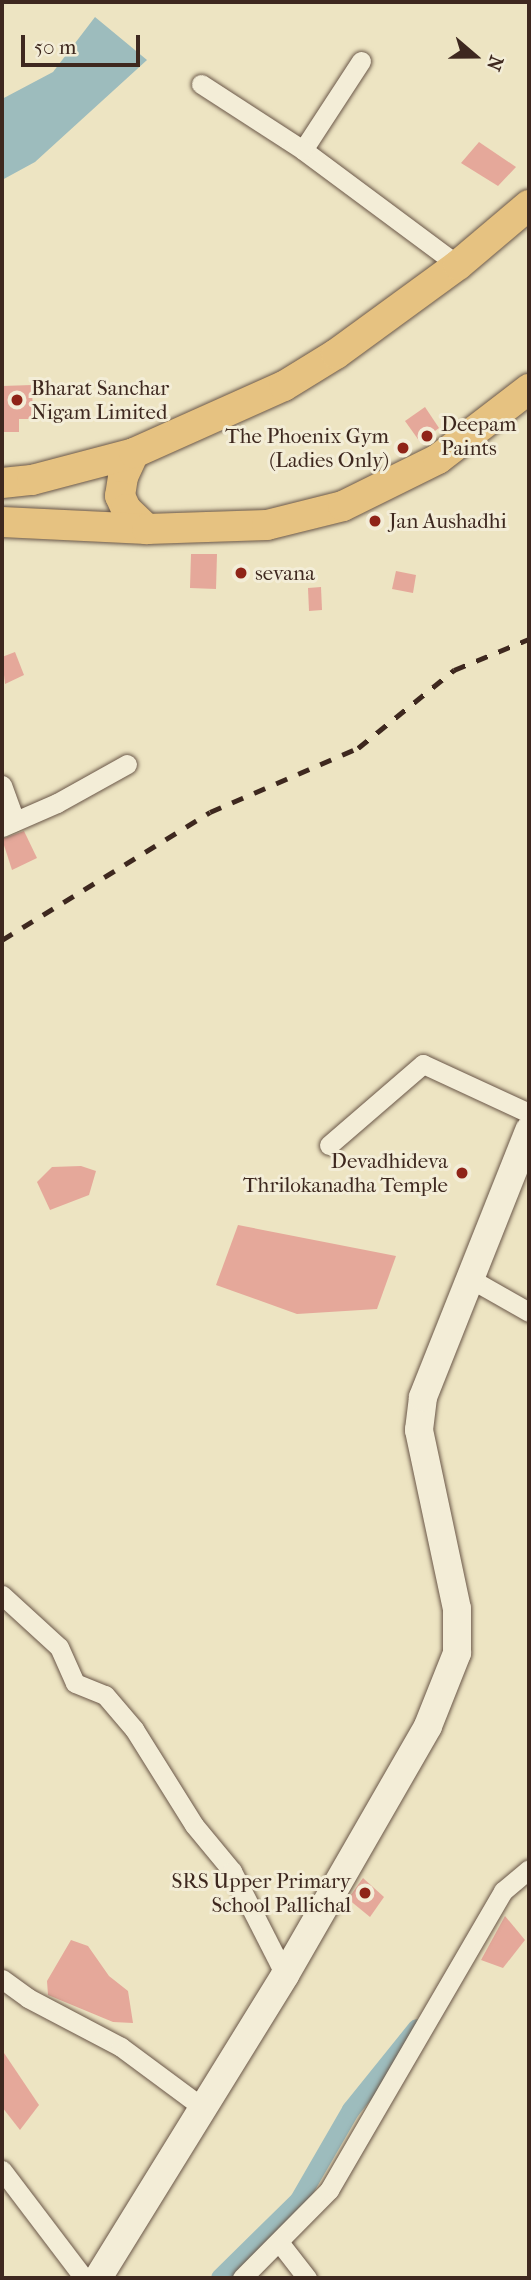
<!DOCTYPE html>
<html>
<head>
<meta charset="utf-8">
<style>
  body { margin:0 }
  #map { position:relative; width:531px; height:2280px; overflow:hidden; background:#ede4c2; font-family:"IM FELL French Canon",serif }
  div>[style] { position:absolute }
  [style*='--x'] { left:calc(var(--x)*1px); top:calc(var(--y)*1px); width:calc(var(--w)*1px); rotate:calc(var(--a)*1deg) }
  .water>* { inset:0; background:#9dbcbd }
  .canal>* { height:18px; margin:-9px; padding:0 9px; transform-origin:9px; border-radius:9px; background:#9dbcbd }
  .building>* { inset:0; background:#e5a89a }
  .roads { filter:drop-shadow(0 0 2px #6a5748) drop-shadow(0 0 2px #6a5748) }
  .street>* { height:19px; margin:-9.5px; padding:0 9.5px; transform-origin:9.5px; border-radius:9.5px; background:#f3edd7 }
  .secondary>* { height:28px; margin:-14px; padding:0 14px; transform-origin:14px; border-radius:14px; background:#f3edd7 }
  .primary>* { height:30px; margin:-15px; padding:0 15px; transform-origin:15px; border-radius:15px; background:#e6c281 }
  .rail>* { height:4.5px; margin-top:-2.25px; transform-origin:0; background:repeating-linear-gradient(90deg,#3e281f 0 12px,transparent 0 24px) }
  .dots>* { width:19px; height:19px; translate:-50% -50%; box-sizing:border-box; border:4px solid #f3edd7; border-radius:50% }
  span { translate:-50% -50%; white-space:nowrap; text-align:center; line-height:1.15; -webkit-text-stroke:6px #f3edd7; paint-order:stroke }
  .poi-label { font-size:21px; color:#3e281f }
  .left { translate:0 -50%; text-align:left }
  .right { translate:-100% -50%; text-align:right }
  .frame { position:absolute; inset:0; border:4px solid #3e281f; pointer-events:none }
  .north { position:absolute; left:440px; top:21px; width:70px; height:70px; -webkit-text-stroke:5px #f3edd7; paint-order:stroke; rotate:110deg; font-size:19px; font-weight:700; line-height:28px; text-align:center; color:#3e281f }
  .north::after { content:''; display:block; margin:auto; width:24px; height:32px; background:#3e281f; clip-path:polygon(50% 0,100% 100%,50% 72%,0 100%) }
  .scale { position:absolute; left:21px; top:35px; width:119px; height:32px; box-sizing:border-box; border:4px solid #3e281f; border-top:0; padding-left:9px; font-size:21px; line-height:24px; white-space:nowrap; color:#3e281f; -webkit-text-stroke:5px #f3edd7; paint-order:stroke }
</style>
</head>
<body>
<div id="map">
  <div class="water">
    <div style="clip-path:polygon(95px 17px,147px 60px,35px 162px,2px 180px,2px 99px,53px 72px)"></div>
  </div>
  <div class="canal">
    <div style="--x:220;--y:2278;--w:111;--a:-44.6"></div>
    <div style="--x:299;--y:2200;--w:104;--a:-60"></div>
    <div style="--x:351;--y:2110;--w:105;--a:-51.2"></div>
  </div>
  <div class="building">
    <div style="clip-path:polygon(479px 142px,516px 167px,498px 186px,461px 163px)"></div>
    <div style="clip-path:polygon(32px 385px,33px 419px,19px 419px,19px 432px,3px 432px,2px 386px)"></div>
    <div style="clip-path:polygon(425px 407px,439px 428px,420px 442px,405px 421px)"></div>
    <div style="clip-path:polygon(191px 554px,217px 554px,216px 589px,190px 588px)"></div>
    <div style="clip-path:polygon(396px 571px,416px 575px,413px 593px,392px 589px)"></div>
    <div style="clip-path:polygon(321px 587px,322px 610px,309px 611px,308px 588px)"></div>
    <div style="clip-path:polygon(15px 652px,24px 675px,5px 684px,2px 657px)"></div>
    <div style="clip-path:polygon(24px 831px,37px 858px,12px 870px,2px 839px)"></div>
    <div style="clip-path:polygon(81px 1166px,96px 1171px,89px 1195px,50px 1210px,37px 1182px,52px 1167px)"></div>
    <div style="clip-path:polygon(238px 1225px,396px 1256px,377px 1309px,297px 1314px,216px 1285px)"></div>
    <div style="clip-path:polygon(363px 1878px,384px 1897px,370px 1917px,348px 1899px)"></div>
    <div style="clip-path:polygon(505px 1916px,525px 1940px,503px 1968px,481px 1960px)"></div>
    <div style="clip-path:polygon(71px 1940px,88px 1946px,109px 1976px,128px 1991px,133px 2023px,113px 2022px,48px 1995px,47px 1981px)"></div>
    <div style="clip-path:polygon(2px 2050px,39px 2105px,20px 2130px,2px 2107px)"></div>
  </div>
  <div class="roads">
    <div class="street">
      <div style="--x:361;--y:61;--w:106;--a:123.1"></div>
      <div style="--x:303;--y:150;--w:193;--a:36.6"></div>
      <div style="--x:201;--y:84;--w:121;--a:32.9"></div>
      <div style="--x:2;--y:785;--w:38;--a:70"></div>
      <div style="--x:2;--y:827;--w:60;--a:-23.6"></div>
      <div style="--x:57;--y:803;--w:80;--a:-29.1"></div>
      <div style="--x:329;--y:1145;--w:124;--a:-40.8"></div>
      <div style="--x:423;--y:1064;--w:117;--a:24.8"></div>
      <div style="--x:469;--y:1278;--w:69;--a:29.5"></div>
      <div style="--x:2;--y:1595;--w:77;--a:42.4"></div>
      <div style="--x:59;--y:1647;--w:39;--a:66"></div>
      <div style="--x:75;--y:1683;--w:32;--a:22"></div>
      <div style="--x:105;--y:1695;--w:45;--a:49.5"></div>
      <div style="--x:134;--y:1729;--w:113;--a:58"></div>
      <div style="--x:194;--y:1825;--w:60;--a:50.4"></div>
      <div style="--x:232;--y:1871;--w:117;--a:63"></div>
      <div style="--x:2;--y:1979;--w:32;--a:36"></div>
      <div style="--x:28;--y:1998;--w:105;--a:27.8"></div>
      <div style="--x:121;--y:2047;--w:102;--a:36.6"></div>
      <div style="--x:2;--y:2170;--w:136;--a:52.8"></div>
      <div style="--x:279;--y:2242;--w:46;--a:52.1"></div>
      <div style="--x:242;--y:2278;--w:124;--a:-45.3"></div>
      <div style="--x:329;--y:2190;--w:346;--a:-59.8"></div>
      <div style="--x:503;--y:1891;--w:34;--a:-40"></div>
    </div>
    <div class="secondary">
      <div style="--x:98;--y:2278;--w:356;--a:-58.3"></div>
      <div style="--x:285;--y:1975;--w:287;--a:-60.1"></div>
      <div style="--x:428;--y:1726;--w:79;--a:-68.3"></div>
      <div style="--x:457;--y:1653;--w:44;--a:-90"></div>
      <div style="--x:457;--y:1609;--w:183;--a:-102"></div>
      <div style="--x:419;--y:1430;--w:33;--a:-83"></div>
      <div style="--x:423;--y:1397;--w:287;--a:-68.3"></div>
    </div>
    <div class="primary">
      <div style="--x:134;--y:453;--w:26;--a:115"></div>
      <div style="--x:123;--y:477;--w:19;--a:99"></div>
      <div style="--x:120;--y:496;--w:14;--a:65"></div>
      <div style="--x:126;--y:509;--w:29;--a:44"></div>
      <div style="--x:2;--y:483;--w:30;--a:-6"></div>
      <div style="--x:32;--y:480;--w:106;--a:-14.8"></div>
      <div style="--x:134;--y:453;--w:164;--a:-24.1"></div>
      <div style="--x:284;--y:386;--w:61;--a:-31.6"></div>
      <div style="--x:336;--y:354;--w:151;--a:-36.1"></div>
      <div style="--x:458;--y:265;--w:93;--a:-40.2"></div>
      <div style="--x:2;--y:522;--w:145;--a:2.8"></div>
      <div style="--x:147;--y:529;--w:120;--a:-1.9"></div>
      <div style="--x:267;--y:525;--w:78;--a:-14"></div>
      <div style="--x:343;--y:506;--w:106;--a:-26.3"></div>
      <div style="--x:438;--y:459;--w:115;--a:-37.6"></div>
    </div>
  </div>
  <div class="rail">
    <div style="--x:2;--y:940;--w:244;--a:-31.6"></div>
    <div style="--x:210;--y:812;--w:161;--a:-23.4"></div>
    <div style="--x:358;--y:748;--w:124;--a:-39.1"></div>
    <div style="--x:454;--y:670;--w:81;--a:-22.5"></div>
  </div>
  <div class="dots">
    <div style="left:17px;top:400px;background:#8f2418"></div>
    <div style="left:427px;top:436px;background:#8f2418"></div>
    <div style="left:403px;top:448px;background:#8f2418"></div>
    <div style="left:375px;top:521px;background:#8f2418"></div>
    <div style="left:241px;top:573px;background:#8f2418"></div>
    <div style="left:462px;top:1173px;background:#8f2418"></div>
    <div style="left:365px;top:1893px;background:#8f2418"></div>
  </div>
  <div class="poi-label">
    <span class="left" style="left:31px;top:400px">Bharat Sanchar<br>Nigam Limited</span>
    <span class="left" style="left:441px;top:436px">Deepam<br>Paints</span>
    <span class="right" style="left:389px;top:448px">The Phoenix Gym<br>(Ladies Only)</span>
    <span class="left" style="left:389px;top:521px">Jan Aushadhi</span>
    <span class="left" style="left:255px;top:573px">sevana</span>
    <span class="right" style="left:448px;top:1173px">Devadhideva<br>Thrilokanadha Temple</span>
    <span class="right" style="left:351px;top:1893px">SRS Upper Primary<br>School Pallichal</span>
  </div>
  <div class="frame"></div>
  <div class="north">N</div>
  <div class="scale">50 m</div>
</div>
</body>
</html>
